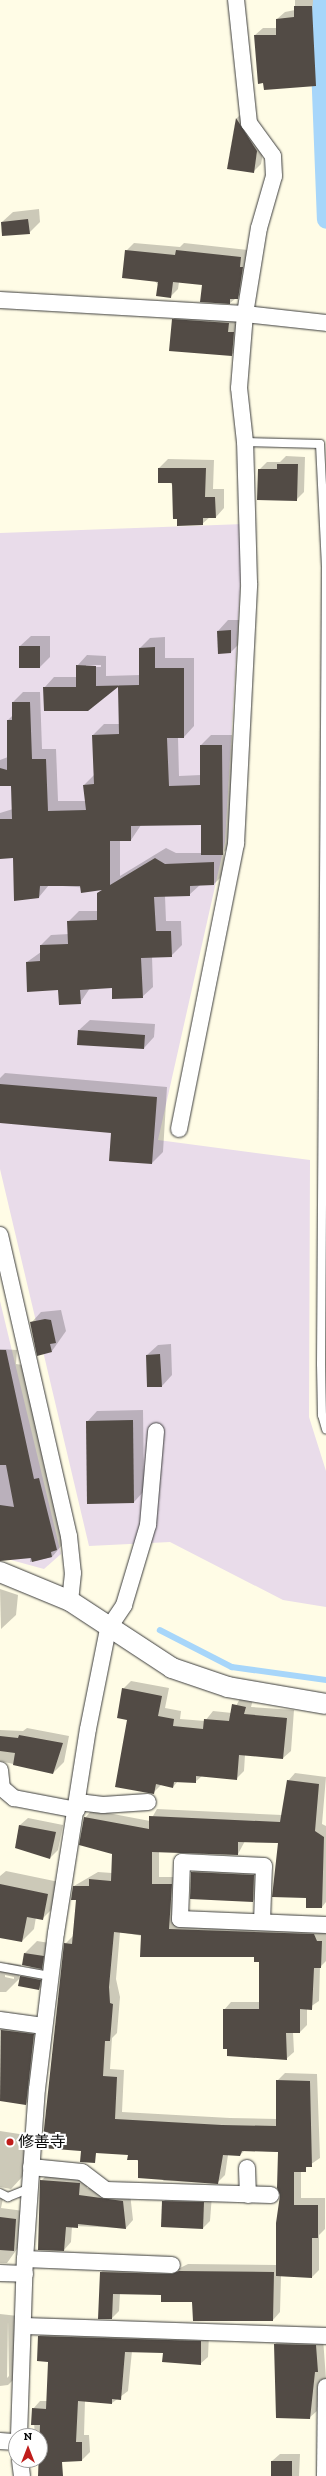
<!DOCTYPE html>
<html>
<head>
<meta charset="utf-8">
<style>
  body { margin:0 }
  #map { position:relative; width:326px; height:2476px; overflow:hidden; background:#fffce6; font-family:"Zilla Slab","Noto Sans JP",serif }
  div>[style] { position:absolute }
  [style*='--x'] { left:calc(var(--x)*1px); top:calc(var(--y)*1px); width:calc(var(--w)*1px); rotate:calc(var(--a)*1deg) }
  .industrial>* { inset:0; background:#e9dcea }
  .shadow>* { inset:0; background:#0003 }
  .stream>* { height:5.5px; margin:-2.75px; padding:0 2.75px; transform-origin:2.75px; border-radius:2.75px; background:#a7d6fa }
  .canal>* { height:19px; margin:-9.5px; padding:0 9.5px; transform-origin:9.5px; border-radius:9.5px; background:#a7d6fa }
  .building>* { inset:0; background:#524b45 }
  .roads { filter:drop-shadow(0 0 1px #3c3c3c) drop-shadow(0 0 1px #3c3c3c) }
  .service>* { height:8px; margin:-4px; padding:0 4px; transform-origin:4px; border-radius:4px; background:#fff }
  .minor>* { height:16px; margin:-8px; padding:0 8px; transform-origin:8px; border-radius:8px; background:#fff }
  .tertiary>* { height:20px; margin:-10px; padding:0 10px; transform-origin:10px; border-radius:10px; background:#fff }
  .dots>* { width:11px; height:11px; translate:-50% -50%; box-sizing:border-box; border:2px solid #fff; border-radius:50% }
  span { translate:-50% -50%; white-space:nowrap; text-align:center; line-height:1.15; -webkit-text-stroke:4px #fff; paint-order:stroke }
  .poi-label { font-size:16px; color:#090909 }
  .left { translate:0 -50%; text-align:left }
  .north { position:absolute; left:8px; top:2428px; width:40px; height:40px; box-sizing:border-box; background:#fff; border:1px solid #9d9d9d; border-radius:50%; rotate:0deg; font-size:11px; font-weight:700; line-height:16px; text-align:center; color:#090909 }
  .north::after { content:''; display:block; margin:auto; width:14px; height:18px; background:#c01d1b; clip-path:polygon(50% 0,100% 100%,50% 72%,0 100%) }
</style>
</head>
<body>
<div id="map">
  <div class="industrial">
    <div style="clip-path:polygon(244px 524px,225px 842px,158px 1140px,310px 1160px,309px 1417px,326px 1471px,326px 1607px,283px 1600px,170px 1542px,89px 1546px,0 1169px,0 533px)"></div>
    <div style="clip-path:polygon(0 1301px,61px 1554px,44px 1569px,0 1557px)"></div>
  </div>
  <div class="shadow">
    <div style="clip-path:polygon(295px 0,320px 0,324px 77px,316px 85px,265px 89px,255px 35px,263px 28px,277px 28px,277px 19px,285px 12px,295px 10px)"></div>
    <div style="clip-path:polygon(244px 111px,265px 143px,261px 164px,253px 172px,229px 168px,237px 118px)"></div>
    <div style="clip-path:polygon(39px 209px,40px 222px,29px 233px,2px 222px,13px 212px)"></div>
    <div style="clip-path:polygon(134px 243px,180px 247px,184px 243px,248px 250px,245px 291px,230px 303px,203px 284px,179px 282px,178px 289px,170px 297px,126px 251px)"></div>
    <div style="clip-path:polygon(180px 312px,236px 315px,235px 324px,241px 325px,239px 348px,231px 355px,173px 320px)"></div>
    <div style="clip-path:polygon(286px 456px,305px 457px,304px 492px,296px 500px,259px 470px,267px 462px,280px 462px)"></div>
    <div style="clip-path:polygon(168px 459px,214px 460px,213px 489px,224px 489px,224px 508px,216px 517px,210px 517px,202px 524px,159px 468px)"></div>
    <div style="clip-path:polygon(228px 620px,242px 620px,242px 641px,231px 652px,218px 631px)"></div>
    <div style="clip-path:polygon(31px 636px,50px 636px,50px 657px,39px 668px,20px 646px)"></div>
    <div style="clip-path:polygon(evenodd,165px 637px,165px 658px,194px 658px,194px 726px,184px 737px,178px 737px,179px 776px,201px 775px,201px 745px,211px 735px,232px 735px,233px 843px,224px 852px,224px 874px,214px 884px,200px 885px,189px 895px,165px 896px,166px 921px,181px 921px,182px 945px,171px 956px,152px 956px,153px 987px,142px 997px,113px 987px,90px 988px,80px 1003px,27px 962px,41px 952px,41px 945px,51px 935px,69px 934px,68px 922px,79px 911px,98px 911px,98px 894px,103px 889px,49px 885px,39px 897px,14px 857px,0 858px,0 813px,13px 809px,12px 785px,0 785px,0 760px,8px 757px,8px 720px,13px 715px,13px 702px,23px 692px,40px 692px,42px 749px,56px 749px,58px 801px,86px 801px,84px 785px,94px 775px,93px 735px,104px 724px,120px 724px,119px 685px,88px 710px,44px 688px,54px 677px,77px 677px,77px 666px,87px 655px,106px 656px,106px 676px,140px 675px,140px 648px,150px 638px,165px 637px,86px 665px,101px 665px,101px 667px,86px 667px,86px 665px,165px 637px,202px 824px,202px 853px,176px 853px,166px 848px,120px 876px,120px 840px,131px 840px,141px 825px,202px 824px)"></div>
    <div style="clip-path:polygon(90px 1020px,155px 1024px,154px 1037px,144px 1048px,79px 1030px)"></div>
    <div style="clip-path:polygon(5px 1073px,167px 1087px,163px 1152px,152px 1163px,110px 1160px,112px 1132px,0 1121px,0 1078px)"></div>
    <div style="clip-path:polygon(61px 1310px,66px 1331px,52px 1351px,31px 1323px,41px 1312px)"></div>
    <div style="clip-path:polygon(171px 1344px,172px 1375px,162px 1386px,147px 1355px,158px 1345px)"></div>
    <div style="clip-path:polygon(0 1349px,17px 1350px,16px 1364px,23px 1365px,45px 1469px,49px 1468px,67px 1539px,52px 1557px,30px 1562px,31px 1549px,0 1543px)"></div>
    <div style="clip-path:polygon(143px 1410px,144px 1491px,134px 1502px,87px 1422px,97px 1411px)"></div>
    <div style="clip-path:polygon(0 1589px,18px 1595px,16px 1615px,1px 1629px)"></div>
    <div style="clip-path:polygon(131px 1681px,169px 1688px,165px 1708px,181px 1711px,180px 1719px,205px 1721px,213px 1711px,232px 1713px,241px 1697px,253px 1699px,251px 1707px,294px 1710px,291px 1751px,283px 1758px,245px 1755px,244px 1771px,236px 1779px,202px 1776px,195px 1782px,178px 1781px,173px 1787px,162px 1784px,154px 1792px,129px 1719px,123px 1689px)"></div>
    <div style="clip-path:polygon(27px 1728px,69px 1736px,64px 1762px,53px 1773px,0 1761px,0 1730px,23px 1731px)"></div>
    <div style="clip-path:polygon(295px 1773px,326px 1777px,322px 1824px,326px 1826px,326px 1902px,322px 1907px,307px 1897px,280px 1843px,245px 1841px,238px 1854px,159px 1851px,159px 1877px,179px 1877px,176px 1922px,322px 1927px,326px 1934px,326px 1961px,320px 1967px,319px 2001px,307px 2009px,307px 2025px,300px 2032px,293px 2032px,294px 2052px,286px 2059px,224px 2010px,231px 2002px,260px 2002px,260px 1961px,255px 1956px,120px 1932px,116px 1979px,120px 1997px,117px 2033px,112px 2038px,110px 2069px,124px 2070px,122px 2112px,230px 2118px,277px 2119px,277px 2081px,285px 2073px,317px 2074px,320px 2158px,301px 2171px,301px 2198px,325px 2198px,325px 2229px,319px 2235px,319px 2270px,312px 2277px,281px 2276px,280px 2312px,273px 2320px,162px 2294px,120px 2293px,119px 2311px,112px 2318px,99px 2318px,101px 2272px,108px 2265px,180px 2268px,188px 2264px,277px 2265px,282px 2195px,279px 2152px,245px 2150px,240px 2155px,228px 2155px,225px 2175px,217px 2183px,164px 2181px,129px 2154px,86px 2152px,65px 1944px,73px 1936px,77px 1899px,72px 1899px,74px 1886px,98px 1872px,112px 1873px,113px 1853px,85px 1818px,92px 1810px,150px 1821px,157px 1809px,282px 1815px,288px 1781px)"></div>
    <div style="clip-path:polygon(28px 1818px,63px 1825px,58px 1850px,50px 1858px,16px 1847px,20px 1825px)"></div>
    <div style="clip-path:polygon(199px 1865px,261px 1868px,260px 1894px,253px 1901px,192px 1872px)"></div>
    <div style="clip-path:polygon(6px 1871px,59px 1882px,55px 1906px,43px 1918px,36px 1917px,34px 1929px,22px 1941px,0 1937px,0 1876px)"></div>
    <div style="clip-path:polygon(evenodd,37px 1941px,56px 1944px,54px 1955px,44px 1966px,53px 1968px,52px 1977px,39px 1989px,20px 1978px,6px 1992px,0 1992px,0 1971px,8px 1963px,21px 1965px,19px 1978px,31px 1966px,25px 1953px,37px 1941px,5px 1975px,14px 1977px,14px 1979px,5px 1977px,5px 1975px)"></div>
    <div style="clip-path:polygon(0 2013px,47px 2021px,39px 2091px,26px 2104px,0 2100px)"></div>
    <div style="clip-path:polygon(0 2131px,26px 2135px,23px 2176px,11px 2189px,0 2187px)"></div>
    <div style="clip-path:polygon(49px 2173px,87px 2176px,87px 2188px,130px 2193px,133px 2220px,126px 2228px,72px 2226px,71px 2242px,64px 2250px,41px 2181px)"></div>
    <div style="clip-path:polygon(0 2194px,4px 2194px,1px 2208px,24px 2211px,22px 2242px,7px 2263px,0 2263px)"></div>
    <div style="clip-path:polygon(171px 2194px,212px 2195px,210px 2221px,203px 2228px,163px 2202px)"></div>
    <div style="clip-path:polygon(evenodd,0 2314px,18px 2316px,18px 2375px,8px 2385px,0 2386px,0 2314px,8px 2321px,9px 2376px,7px 2378px,8px 2321px)"></div>
    <div style="clip-path:polygon(46px 2329px,209px 2334px,208px 2357px,200px 2364px,164px 2352px,132px 2351px,128px 2391px,112px 2403px,85px 2401px,84px 2435px,89px 2435px,90px 2452px,82px 2460px,36px 2461px,40px 2460px,40px 2436px,35px 2436px,33px 2409px,40px 2401px,47px 2401px,49px 2361px,39px 2336px)"></div>
    <div style="clip-path:polygon(283px 2337px,323px 2338px,326px 2379px,321px 2387px,317px 2411px,309px 2418px,275px 2344px)"></div>
    <div style="clip-path:polygon(280px 2454px,300px 2454px,299px 2476px,272px 2476px,272px 2461px)"></div>
  </div>
  <div class="stream">
    <div style="--x:160;--y:1630;--w:81;--a:27.2"></div>
    <div style="--x:232;--y:1667;--w:95;--a:7.9"></div>
  </div>
  <div class="canal">
    <div style="--x:322;--y:0;--w:39;--a:94"></div>
    <div style="--x:319;--y:39;--w:180;--a:87.8"></div>
  </div>
  <div class="building">
    <div style="clip-path:polygon(294px 6px,312px 6px,316px 86px,264px 90px,263px 83px,258px 84px,254px 35px,276px 35px,276px 19px,294px 17px)"></div>
    <div style="clip-path:polygon(236px 118px,257px 151px,254px 173px,227px 169px)"></div>
    <div style="clip-path:polygon(28px 219px,30px 234px,2px 236px,1px 222px)"></div>
    <div style="clip-path:polygon(125px 250px,175px 255px,176px 250px,241px 257px,240px 267px,243px 267px,238px 299px,230px 299px,230px 304px,200px 302px,202px 285px,173px 282px,171px 298px,156px 296px,158px 282px,122px 278px)"></div>
    <div style="clip-path:polygon(172px 319px,229px 323px,228px 332px,234px 332px,232px 356px,169px 351px)"></div>
    <div style="clip-path:polygon(277px 464px,298px 464px,297px 501px,257px 500px,258px 469px,277px 469px)"></div>
    <div style="clip-path:polygon(158px 468px,206px 468px,205px 497px,215px 497px,216px 518px,203px 518px,203px 525px,177px 526px,177px 519px,173px 519px,172px 483px,158px 483px)"></div>
    <div style="clip-path:polygon(231px 630px,231px 653px,218px 654px,217px 631px)"></div>
    <div style="clip-path:polygon(19px 646px,40px 646px,40px 668px,19px 668px)"></div>
    <div style="clip-path:polygon(155px 647px,155px 668px,184px 668px,184px 738px,167px 738px,169px 786px,200px 785px,200px 745px,222px 745px,223px 855px,201px 855px,201px 825px,131px 826px,131px 841px,110px 841px,110px 885px,155px 858px,165px 864px,214px 862px,214px 885px,190px 886px,190px 896px,154px 897px,156px 931px,171px 931px,172px 957px,141px 958px,143px 998px,112px 999px,112px 988px,80px 990px,81px 1004px,59px 1005px,58px 990px,27px 992px,26px 962px,40px 961px,40px 945px,68px 944px,67px 921px,97px 920px,97px 893px,102px 890px,81px 893px,80px 886px,40px 886px,39px 898px,14px 901px,13px 858px,0 859px,0 819px,12px 819px,11px 786px,0 786px,0 768px,7px 770px,7px 720px,12px 720px,12px 702px,30px 702px,32px 759px,46px 759px,48px 811px,86px 810px,83px 785px,94px 784px,92px 735px,119px 734px,118px 687px,88px 711px,44px 711px,43px 687px,76px 687px,76px 665px,96px 666px,96px 686px,139px 685px,139px 648px)"></div>
    <div style="clip-path:polygon(78px 1030px,145px 1035px,144px 1049px,77px 1045px)"></div>
    <div style="clip-path:polygon(0 1084px,157px 1097px,152px 1164px,109px 1161px,111px 1133px,0 1123px)"></div>
    <div style="clip-path:polygon(45px 1319px,51px 1320px,56px 1343px,50px 1344px,52px 1352px,37px 1356px,30px 1322px)"></div>
    <div style="clip-path:polygon(0 1350px,6px 1350px,34px 1479px,39px 1478px,57px 1550px,51px 1552px,52px 1557px,32px 1562px,31px 1558px,0 1561px,0 1505px,14px 1507px,6px 1465px,0 1465px)"></div>
    <div style="clip-path:polygon(160px 1354px,162px 1387px,147px 1387px,146px 1355px)"></div>
    <div style="clip-path:polygon(133px 1420px,134px 1503px,87px 1504px,86px 1421px)"></div>
    <div style="clip-path:polygon(122px 1688px,162px 1696px,158px 1716px,174px 1719px,173px 1726px,203px 1729px,204px 1719px,229px 1721px,232px 1704px,246px 1707px,244px 1714px,287px 1718px,283px 1759px,239px 1755px,237px 1780px,196px 1776px,196px 1783px,174px 1782px,173px 1788px,156px 1784px,154px 1794px,115px 1787px,127px 1720px,117px 1718px)"></div>
    <div style="clip-path:polygon(19px 1735px,63px 1743px,53px 1774px,13px 1765px,15px 1753px,0 1751px,0 1736px,18px 1738px)"></div>
    <div style="clip-path:polygon(287px 1780px,319px 1784px,315px 1831px,324px 1837px,322px 1908px,306px 1908px,306px 1898px,272px 1897px,278px 1843px,238px 1842px,238px 1855px,152px 1852px,152px 1884px,172px 1884px,169px 1929px,314px 1934px,317px 1941px,322px 1941px,321px 1968px,314px 1968px,312px 2010px,300px 2009px,300px 2033px,286px 2033px,287px 2060px,227px 2056px,227px 2049px,223px 2049px,223px 2009px,259px 2009px,259px 1962px,254px 1962px,254px 1957px,140px 1957px,141px 1935px,114px 1932px,109px 1987px,110px 2003px,113px 2004px,110px 2041px,105px 2041px,103px 2076px,117px 2077px,115px 2119px,222px 2125px,276px 2126px,276px 2080px,310px 2081px,312px 2167px,306px 2167px,306px 2172px,294px 2172px,294px 2205px,318px 2205px,318px 2238px,312px 2238px,312px 2278px,276px 2276px,276px 2223px,280px 2195px,277px 2188px,278px 2152px,242px 2151px,240px 2156px,223px 2155px,218px 2184px,138px 2178px,138px 2160px,127px 2160px,128px 2155px,96px 2153px,95px 2163px,80px 2162px,81px 2151px,42px 2148px,64px 1943px,72px 1944px,76px 1900px,71px 1900px,73px 1886px,89px 1886px,89px 1879px,111px 1881px,112px 1854px,79px 1845px,84px 1817px,149px 1829px,149px 1816px,280px 1822px)"></div>
    <div style="clip-path:polygon(19px 1825px,56px 1832px,50px 1859px,15px 1848px)"></div>
    <div style="clip-path:polygon(191px 1872px,254px 1875px,253px 1902px,190px 1899px)"></div>
    <div style="clip-path:polygon(0 1884px,48px 1894px,43px 1920px,27px 1917px,22px 1942px,0 1938px)"></div>
    <div style="clip-path:polygon(24px 1953px,44px 1956px,42px 1969px,22px 1965px)"></div>
    <div style="clip-path:polygon(20px 1976px,41px 1980px,39px 1990px,18px 1986px)"></div>
    <div style="clip-path:polygon(1px 2030px,34px 2034px,26px 2105px,0 2101px)"></div>
    <div style="clip-path:polygon(40px 2180px,80px 2183px,79px 2195px,123px 2201px,126px 2229px,78px 2224px,78px 2228px,66px 2227px,64px 2251px,38px 2250px)"></div>
    <div style="clip-path:polygon(162px 2201px,204px 2202px,203px 2229px,161px 2227px)"></div>
    <div style="clip-path:polygon(0 2217px,16px 2219px,14px 2251px,0 2250px)"></div>
    <div style="clip-path:polygon(179px 2271px,274px 2272px,273px 2321px,193px 2321px,192px 2302px,161px 2302px,161px 2295px,113px 2294px,112px 2319px,98px 2319px,100px 2272px,172px 2274px)"></div>
    <div style="clip-path:polygon(38px 2336px,201px 2341px,201px 2365px,162px 2362px,163px 2353px,125px 2352px,121px 2400px,112px 2399px,112px 2404px,78px 2401px,76px 2442px,82px 2442px,82px 2461px,62px 2462px,63px 2476px,38px 2476px,40px 2425px,31px 2425px,32px 2408px,46px 2409px,48px 2362px,37px 2361px)"></div>
    <div style="clip-path:polygon(274px 2344px,316px 2345px,318px 2372px,315px 2372px,310px 2419px,276px 2418px)"></div>
    <div style="clip-path:polygon(271px 2461px,292px 2461px,292px 2476px,271px 2476px)"></div>
  </div>
  <div class="roads">
    <div class="service">
      <div style="--x:245;--y:442;--w:75;--a:1.5"></div>
      <div style="--x:320;--y:444;--w:123;--a:87.2"></div>
      <div style="--x:326;--y:568;--w:796;--a:90.36"></div>
      <div style="--x:321;--y:1364;--w:51;--a:88.9"></div>
      <div style="--x:322;--y:1415;--w:15;--a:74"></div>
      <div style="--x:0;--y:1967;--w:51;--a:10.2"></div>
      <div style="--x:0;--y:2193;--w:9;--a:27"></div>
      <div style="--x:8;--y:2197;--w:24;--a:-22"></div>
    </div>
    <div class="minor">
      <div style="--x:0;--y:300;--w:245;--a:3.3"></div>
      <div style="--x:245;--y:314;--w:81;--a:6.3"></div>
      <div style="--x:179;--y:1129;--w:291;--a:-78.7"></div>
      <div style="--x:236;--y:844;--w:261;--a:-87.1"></div>
      <div style="--x:249;--y:583;--w:141;--a:-91.6"></div>
      <div style="--x:245;--y:442;--w:54;--a:-96.3"></div>
      <div style="--x:239;--y:388;--w:74;--a:-85.4"></div>
      <div style="--x:245;--y:314;--w:87;--a:-80.8"></div>
      <div style="--x:259;--y:228;--w:54;--a:-73.9"></div>
      <div style="--x:274;--y:176;--w:20;--a:-93"></div>
      <div style="--x:273;--y:156;--w:41;--a:-126"></div>
      <div style="--x:249;--y:123;--w:124;--a:-96"></div>
      <div style="--x:0;--y:1235;--w:309;--a:77.1"></div>
      <div style="--x:69;--y:1536;--w:37;--a:84"></div>
      <div style="--x:73;--y:1573;--w:28;--a:96"></div>
      <div style="--x:0;--y:1770;--w:18;--a:84"></div>
      <div style="--x:2;--y:1788;--w:16;--a:40"></div>
      <div style="--x:14;--y:1798;--w:64;--a:10.8"></div>
      <div style="--x:78;--y:1802;--w:25;--a:7"></div>
      <div style="--x:103;--y:1805;--w:45;--a:-3.8"></div>
      <div style="--x:262;--y:1922;--w:56;--a:-88"></div>
      <div style="--x:264;--y:1866;--w:82;--a:-177.2"></div>
      <div style="--x:182;--y:1862;--w:57;--a:92"></div>
      <div style="--x:180;--y:1919;--w:146;--a:2.4"></div>
      <div style="--x:0;--y:2020;--w:44;--a:7.8"></div>
      <div style="--x:31;--y:2167;--w:51;--a:5.6"></div>
      <div style="--x:82;--y:2172;--w:30;--a:37"></div>
      <div style="--x:106;--y:2190;--w:165;--a:1.7"></div>
      <div style="--x:247;--y:2168;--w:27;--a:88"></div>
      <div style="--x:25;--y:2259;--w:147;--a:2.3"></div>
      <div style="--x:0;--y:2273;--w:25;--a:2"></div>
      <div style="--x:25;--y:2326;--w:301;--a:1.9"></div>
      <div style="--x:19;--y:2436;--w:177;--a:-88.1"></div>
      <div style="--x:25;--y:2259;--w:170;--a:-86"></div>
      <div style="--x:37;--y:2089;--w:157;--a:-83.1"></div>
      <div style="--x:56;--y:1933;--w:206;--a:-81.1"></div>
      <div style="--x:88;--y:1729;--w:102;--a:-78.7"></div>
      <div style="--x:108;--y:1629;--w:29;--a:-56"></div>
      <div style="--x:124;--y:1605;--w:84;--a:-73.3"></div>
      <div style="--x:148;--y:1525;--w:94;--a:-85.1"></div>
      <div style="--x:0;--y:2441;--w:16;--a:4"></div>
      <div style="--x:20;--y:2460;--w:16;--a:83"></div>
      <div style="--x:325;--y:2476;--w:89;--a:-89.4"></div>
    </div>
    <div class="tertiary">
      <div style="--x:0;--y:1572;--w:76;--a:22.5"></div>
      <div style="--x:70;--y:1601;--w:122;--a:33.3"></div>
      <div style="--x:172;--y:1668;--w:59;--a:18.7"></div>
      <div style="--x:228;--y:1687;--w:99;--a:9.8"></div>
    </div>
  </div>
  <div class="dots">
    <div style="left:10px;top:2142px;background:#c01d1b"></div>
  </div>
  <div class="poi-label">
    <span class="left" style="left:18px;top:2142px">修善寺</span>
  </div>
  <div class="north">N</div>
</div>
</body>
</html>
